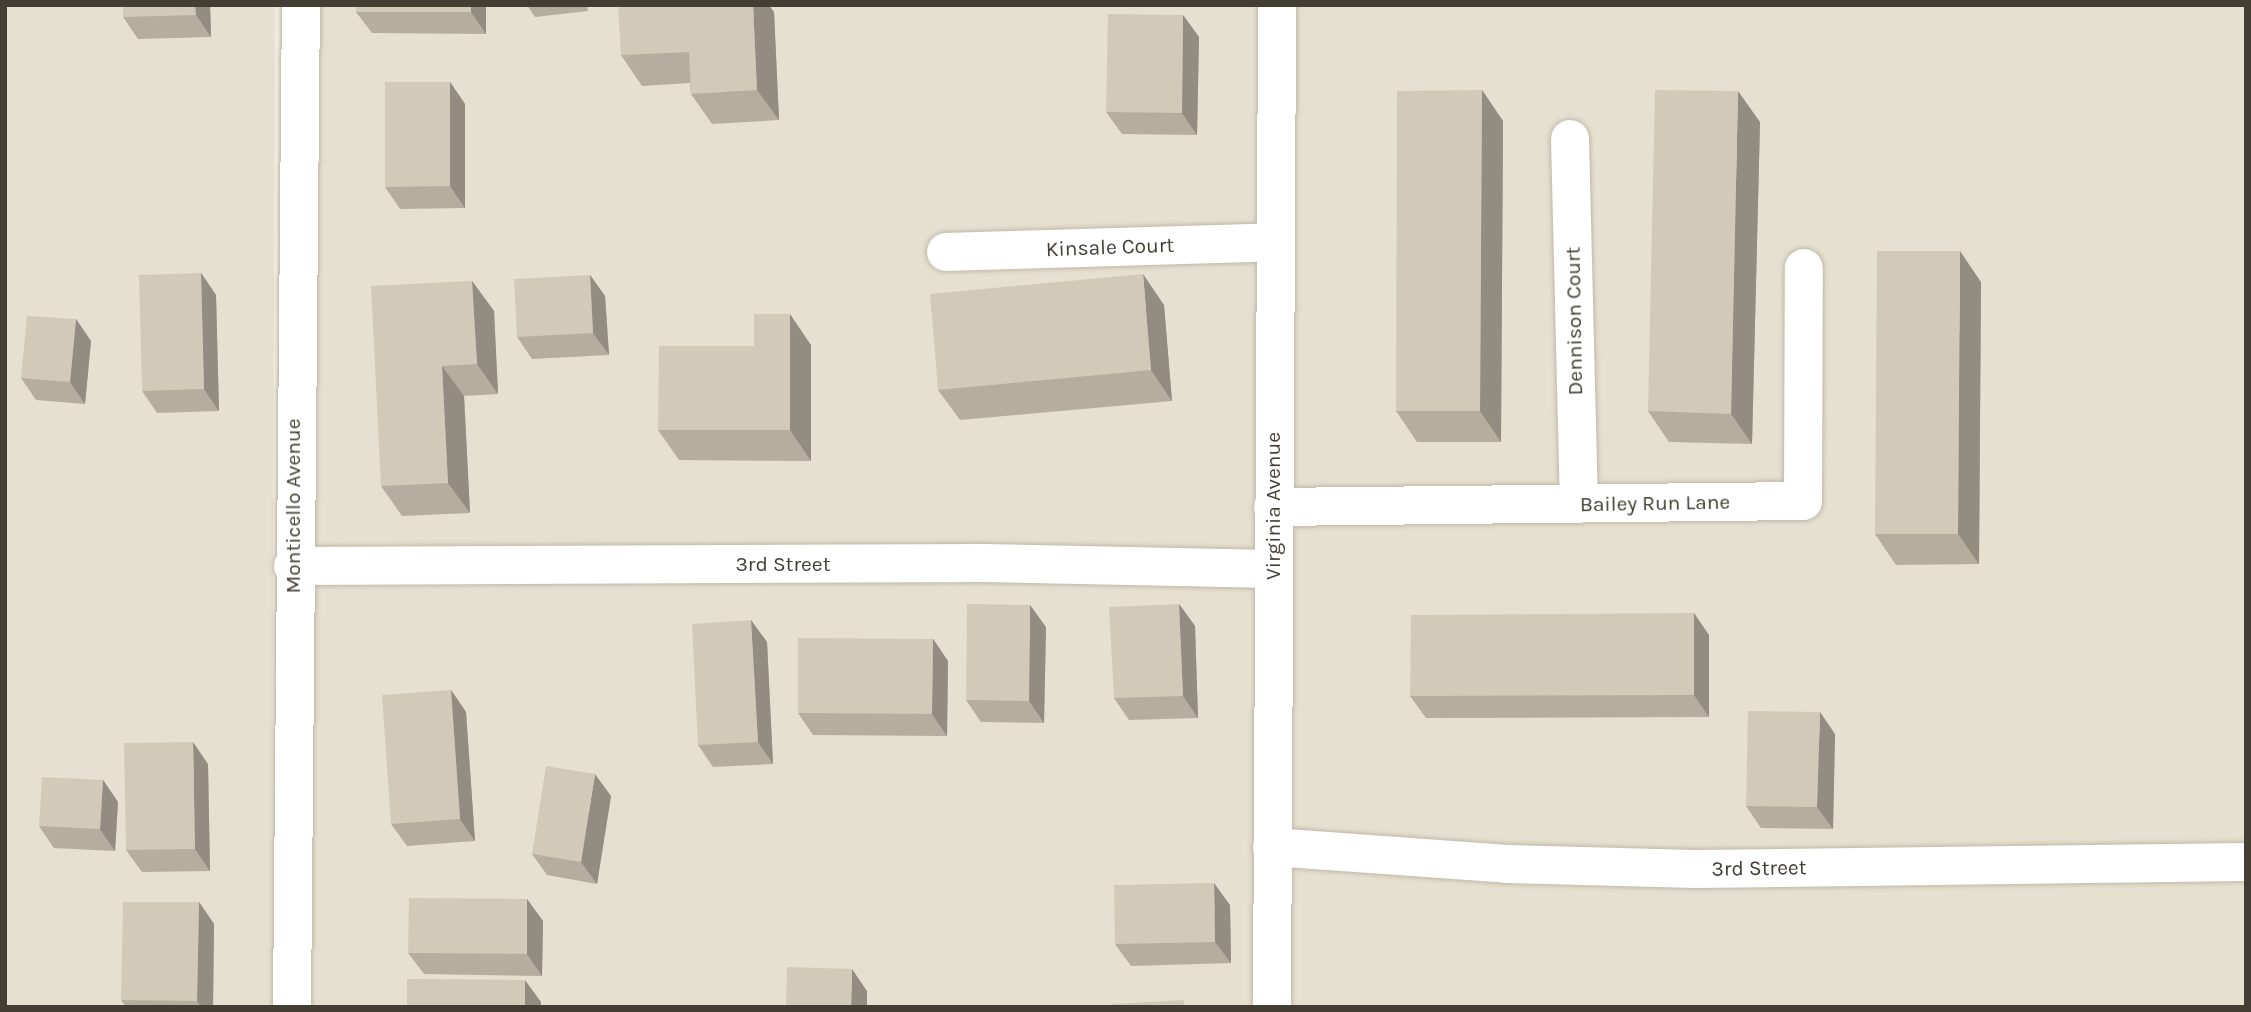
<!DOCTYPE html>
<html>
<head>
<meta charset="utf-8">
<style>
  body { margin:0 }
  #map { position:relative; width:2251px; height:1012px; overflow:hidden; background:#f1eee2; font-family:Karla,sans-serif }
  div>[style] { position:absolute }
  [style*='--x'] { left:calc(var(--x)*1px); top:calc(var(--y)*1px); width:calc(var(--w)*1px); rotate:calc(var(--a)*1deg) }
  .residential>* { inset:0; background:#e5e0d0 }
  .roads { filter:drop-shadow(0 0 2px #bfb9a8) drop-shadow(0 0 2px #bfb9a8) }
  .minor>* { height:38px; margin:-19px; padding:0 19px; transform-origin:19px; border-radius:19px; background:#fff }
  .wall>* { inset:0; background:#b5ae9e }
  .shaded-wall>* { inset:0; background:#938d81 }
  .building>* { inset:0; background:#d2cab8 }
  span { translate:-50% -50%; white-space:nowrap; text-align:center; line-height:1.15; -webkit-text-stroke:5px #fff; paint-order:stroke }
  .street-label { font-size:21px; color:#423e33 }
  .frame { position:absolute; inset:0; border:7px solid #423e33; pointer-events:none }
</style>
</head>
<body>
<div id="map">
  <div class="residential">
    <div style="clip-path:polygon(5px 5px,275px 5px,272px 848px,281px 5px,2246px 5px,2246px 1007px,5px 1007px)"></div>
  </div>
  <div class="roads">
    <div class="minor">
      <div style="--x:1570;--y:139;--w:365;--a:88.6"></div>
      <div style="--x:946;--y:252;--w:329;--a:-1.7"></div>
      <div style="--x:1273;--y:507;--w:530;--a:-0.65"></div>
      <div style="--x:1803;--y:501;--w:233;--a:-89.8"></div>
      <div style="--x:293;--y:566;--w:691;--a:-0.25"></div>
      <div style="--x:984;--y:563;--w:289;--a:1.2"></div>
      <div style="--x:1272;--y:847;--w:236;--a:4.1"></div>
      <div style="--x:1507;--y:864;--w:188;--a:1.5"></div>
      <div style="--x:1695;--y:869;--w:551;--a:-0.73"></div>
      <div style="--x:292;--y:1007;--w:1002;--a:-89.49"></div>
      <div style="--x:1272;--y:1007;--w:1002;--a:-89.71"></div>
    </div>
  </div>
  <div class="wall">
    <div style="clip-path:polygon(123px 5px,210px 5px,211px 37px,138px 39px,123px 17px)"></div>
    <div style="clip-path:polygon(486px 5px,486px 34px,372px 33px,356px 12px)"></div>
    <div style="clip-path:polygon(527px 5px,587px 5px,588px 11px,535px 17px)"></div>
    <div style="clip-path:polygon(774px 12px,779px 120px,712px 124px,691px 94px,690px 83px,642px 86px,621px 55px)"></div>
    <div style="clip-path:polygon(1183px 15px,1199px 37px,1197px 135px,1122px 134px,1106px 112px)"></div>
    <div style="clip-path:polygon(450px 82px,465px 104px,465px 208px,400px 209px,385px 187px)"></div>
    <div style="clip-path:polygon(1482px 90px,1503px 121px,1501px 442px,1417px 442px,1396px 411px)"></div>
    <div style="clip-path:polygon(1760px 122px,1752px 444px,1669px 442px,1648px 411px)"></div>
    <div style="clip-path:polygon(201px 273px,216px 295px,219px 411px,157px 413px,142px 391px)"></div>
    <div style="clip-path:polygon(590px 275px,605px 296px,609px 355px,532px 359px,517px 337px)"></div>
    <div style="clip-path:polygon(472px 281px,494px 311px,498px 394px,464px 396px,470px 513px,402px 516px,381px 486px)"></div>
    <div style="clip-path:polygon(1981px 282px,1979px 564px,1896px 565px,1875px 534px)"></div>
    <div style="clip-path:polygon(1164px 305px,1172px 401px,960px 420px,938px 390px)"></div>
    <div style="clip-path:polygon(76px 319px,91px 341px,85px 404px,36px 400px,21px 378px)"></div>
    <div style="clip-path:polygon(811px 345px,811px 461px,679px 460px,658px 430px,754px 346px)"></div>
    <div style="clip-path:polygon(1179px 604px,1195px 626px,1198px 718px,1129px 720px,1114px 698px)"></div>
    <div style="clip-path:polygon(751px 620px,767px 642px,773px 764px,713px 767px,698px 745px)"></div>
    <div style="clip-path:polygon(1046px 627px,1044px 723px,981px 722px,966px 700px)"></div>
    <div style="clip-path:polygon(1709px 635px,1709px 717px,1426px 718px,1410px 696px)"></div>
    <div style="clip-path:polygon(933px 639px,948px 661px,947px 736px,813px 735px,798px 713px)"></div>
    <div style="clip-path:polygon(451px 690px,466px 712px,475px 841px,407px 846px,391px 824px)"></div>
    <div style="clip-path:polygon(1835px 734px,1833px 829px,1761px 828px,1746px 806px)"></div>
    <div style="clip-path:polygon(208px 764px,210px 871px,142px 872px,126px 850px)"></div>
    <div style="clip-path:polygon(103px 780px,118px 802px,115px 851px,54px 848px,39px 826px)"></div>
    <div style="clip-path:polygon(611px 796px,597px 884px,547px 875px,532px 854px)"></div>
    <div style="clip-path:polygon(527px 899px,543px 921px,542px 976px,424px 974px,408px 953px)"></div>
    <div style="clip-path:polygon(199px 902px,214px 924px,213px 1007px,126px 1007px,121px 1000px)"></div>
    <div style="clip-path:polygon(1230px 905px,1231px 963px,1131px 966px,1115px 944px)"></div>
  </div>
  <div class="shaded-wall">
    <div style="clip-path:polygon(195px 5px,210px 5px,211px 37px,196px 15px)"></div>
    <div style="clip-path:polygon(471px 5px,486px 5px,486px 34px,471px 12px)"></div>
    <div style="clip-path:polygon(753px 5px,769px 5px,774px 12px,779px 120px,757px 90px)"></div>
    <div style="clip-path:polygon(1183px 15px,1199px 37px,1197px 135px,1182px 113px)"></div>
    <div style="clip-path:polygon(450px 82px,465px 104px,465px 208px,450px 186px)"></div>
    <div style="clip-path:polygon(1482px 90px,1503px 121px,1501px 442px,1480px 411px)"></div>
    <div style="clip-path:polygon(1738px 91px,1760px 122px,1752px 444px,1731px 414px)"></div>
    <div style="clip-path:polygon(1960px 251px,1981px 282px,1979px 564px,1958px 534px)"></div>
    <div style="clip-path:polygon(201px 273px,216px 295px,219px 411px,204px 389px)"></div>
    <div style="clip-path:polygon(1143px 274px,1164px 305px,1172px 401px,1151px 370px)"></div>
    <div style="clip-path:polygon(590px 275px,605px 296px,609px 355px,593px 333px)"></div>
    <div style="clip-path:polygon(472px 281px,494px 311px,498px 394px,477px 364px)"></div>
    <div style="clip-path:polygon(790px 314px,811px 345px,811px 461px,790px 430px)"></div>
    <div style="clip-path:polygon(76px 319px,91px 341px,85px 404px,70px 382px)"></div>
    <div style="clip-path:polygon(442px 366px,464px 396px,470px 513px,448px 483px)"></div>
    <div style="clip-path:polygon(1179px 604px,1195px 626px,1198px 718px,1183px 696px)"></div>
    <div style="clip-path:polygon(1030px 605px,1046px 627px,1044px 723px,1029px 701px)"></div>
    <div style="clip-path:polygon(1694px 613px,1709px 635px,1709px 717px,1694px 695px)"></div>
    <div style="clip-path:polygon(751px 620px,767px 642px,773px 764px,758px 742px)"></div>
    <div style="clip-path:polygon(933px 639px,948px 661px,947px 736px,932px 714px)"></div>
    <div style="clip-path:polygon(451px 690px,466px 712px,475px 841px,460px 819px)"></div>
    <div style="clip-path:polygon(1820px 712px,1835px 734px,1833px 829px,1817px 807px)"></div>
    <div style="clip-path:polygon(193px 742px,208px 764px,210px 871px,195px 849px)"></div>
    <div style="clip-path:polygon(595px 774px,611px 796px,597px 884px,581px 862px)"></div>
    <div style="clip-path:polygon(103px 780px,118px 802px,115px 851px,100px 829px)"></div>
    <div style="clip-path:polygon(1214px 883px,1230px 905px,1231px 963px,1215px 942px)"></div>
    <div style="clip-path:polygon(527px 899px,543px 921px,542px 976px,527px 954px)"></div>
    <div style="clip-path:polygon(199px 902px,214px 924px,213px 1007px,201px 1007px,197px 1001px)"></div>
    <div style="clip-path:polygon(852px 969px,867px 991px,867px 1007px,851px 1007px)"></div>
    <div style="clip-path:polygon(525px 980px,541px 1002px,541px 1007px,525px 1007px)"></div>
  </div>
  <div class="building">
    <div style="clip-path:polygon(123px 5px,195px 5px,196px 15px,123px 17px)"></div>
    <div style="clip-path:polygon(356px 5px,471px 5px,471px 12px,356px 12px)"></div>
    <div style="clip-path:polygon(618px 5px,753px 5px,757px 90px,691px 94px,689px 52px,621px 55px)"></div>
    <div style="clip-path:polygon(1108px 14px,1183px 15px,1182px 113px,1106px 112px)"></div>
    <div style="clip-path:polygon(385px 82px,450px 82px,450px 186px,385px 187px)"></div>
    <div style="clip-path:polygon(1482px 90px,1480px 411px,1396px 411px,1397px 91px)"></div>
    <div style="clip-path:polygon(1655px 90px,1738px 91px,1731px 414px,1648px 411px)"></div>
    <div style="clip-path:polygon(1877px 251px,1960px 251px,1958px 534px,1875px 534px)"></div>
    <div style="clip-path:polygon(201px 273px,204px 389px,142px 391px,139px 275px)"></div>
    <div style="clip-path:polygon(1143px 274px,1151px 370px,938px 390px,930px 294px)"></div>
    <div style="clip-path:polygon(590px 275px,593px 333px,517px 337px,514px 279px)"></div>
    <div style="clip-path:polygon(472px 281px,477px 364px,442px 366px,448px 483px,381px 486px,371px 286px)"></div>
    <div style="clip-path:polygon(754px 314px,790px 314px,790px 430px,658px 430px,659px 346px,754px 346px)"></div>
    <div style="clip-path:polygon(27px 316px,76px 319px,70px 382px,21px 378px)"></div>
    <div style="clip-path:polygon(967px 604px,1030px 605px,1029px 701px,966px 700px)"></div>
    <div style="clip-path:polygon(1179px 604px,1183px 696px,1114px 698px,1109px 607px)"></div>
    <div style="clip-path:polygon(1694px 613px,1694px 695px,1410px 696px,1411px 615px)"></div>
    <div style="clip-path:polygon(751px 620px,758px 742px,698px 745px,692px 624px)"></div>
    <div style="clip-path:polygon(798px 638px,933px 639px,932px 714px,798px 713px)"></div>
    <div style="clip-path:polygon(451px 690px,460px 819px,391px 824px,382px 695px)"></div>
    <div style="clip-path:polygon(1748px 711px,1820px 712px,1817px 807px,1746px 806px)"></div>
    <div style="clip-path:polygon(193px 742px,195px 849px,126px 850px,124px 743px)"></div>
    <div style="clip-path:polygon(546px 766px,595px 774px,581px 862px,532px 854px)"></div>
    <div style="clip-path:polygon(42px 777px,103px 780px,100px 829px,39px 826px)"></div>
    <div style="clip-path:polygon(1214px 883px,1215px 942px,1115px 944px,1114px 885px)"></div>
    <div style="clip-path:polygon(409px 898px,527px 899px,527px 954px,408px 953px)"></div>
    <div style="clip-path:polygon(123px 902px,199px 902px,197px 1001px,121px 1000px)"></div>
    <div style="clip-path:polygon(787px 967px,852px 969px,851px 1007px,786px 1007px)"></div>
    <div style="clip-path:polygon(407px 979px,525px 980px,525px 1007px,407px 1007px)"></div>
    <div style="clip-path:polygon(1184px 1000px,1184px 1007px,1112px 1007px,1112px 1004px)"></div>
  </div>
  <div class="street-label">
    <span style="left:1110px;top:247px;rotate:-2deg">Kinsale Court</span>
    <span style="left:1574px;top:321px;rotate:-91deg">Dennison Court</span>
    <span style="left:1655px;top:503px;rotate:-1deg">Bailey Run Lane</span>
    <span style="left:293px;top:506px;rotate:-90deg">Monticello Avenue</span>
    <span style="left:1273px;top:506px;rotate:-90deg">Virginia Avenue</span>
    <span style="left:783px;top:564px">3rd Street</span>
    <span style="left:1759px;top:868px;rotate:-1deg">3rd Street</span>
  </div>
  <div class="frame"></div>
</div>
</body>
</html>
